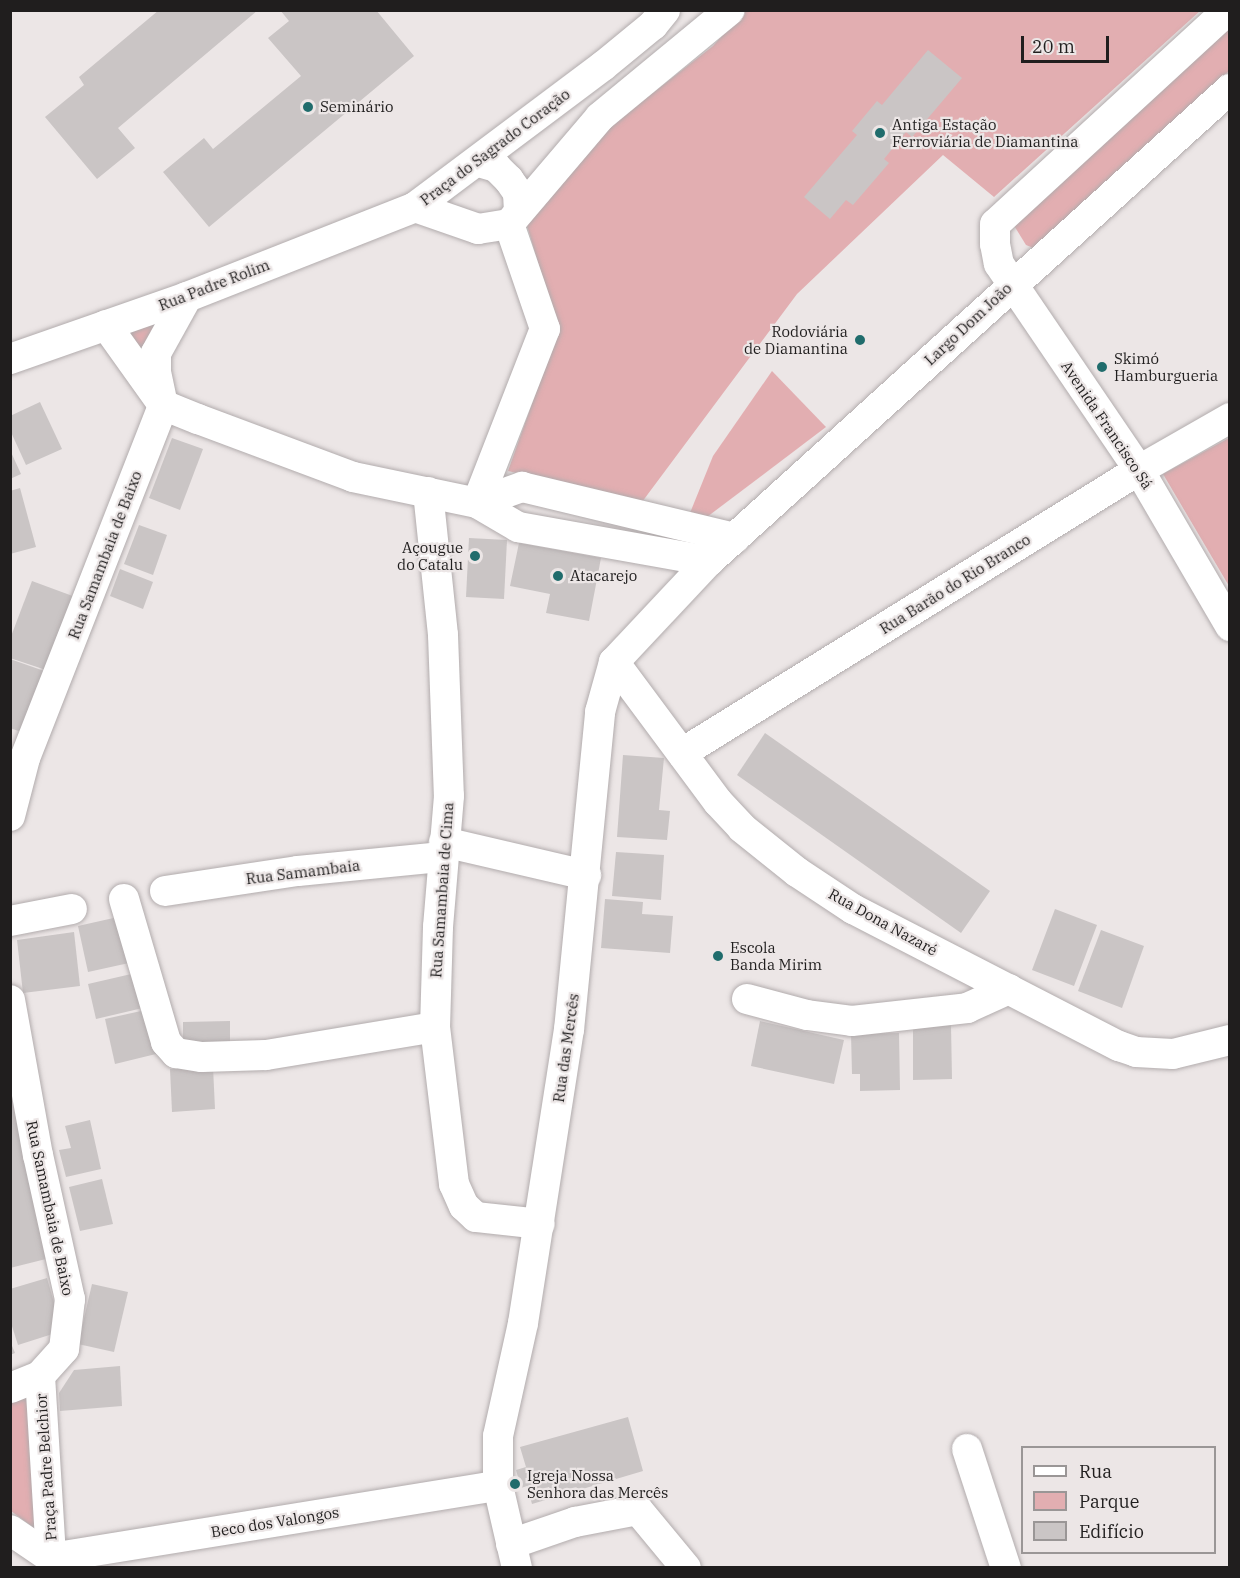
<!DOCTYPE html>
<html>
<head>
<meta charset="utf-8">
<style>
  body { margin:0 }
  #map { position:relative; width:1240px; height:1578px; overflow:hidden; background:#ece6e6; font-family:"IBM Plex Serif",serif }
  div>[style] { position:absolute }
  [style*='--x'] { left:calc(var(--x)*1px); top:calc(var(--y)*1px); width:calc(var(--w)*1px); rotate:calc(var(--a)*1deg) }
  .green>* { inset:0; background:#e2aeb1 }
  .building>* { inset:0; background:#cac5c5 }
  .roads { filter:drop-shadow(0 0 2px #b2acad) drop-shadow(0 0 2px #b2acad) }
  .minor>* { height:30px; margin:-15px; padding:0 15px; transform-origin:15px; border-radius:15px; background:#fff }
  .dots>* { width:16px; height:16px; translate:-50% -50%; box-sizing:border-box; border:3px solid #ece6e6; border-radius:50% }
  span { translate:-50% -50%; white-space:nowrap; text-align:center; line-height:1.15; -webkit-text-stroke:4.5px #ece6e6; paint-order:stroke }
  .poi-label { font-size:15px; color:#201e1e }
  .left { translate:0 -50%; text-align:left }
  .right { translate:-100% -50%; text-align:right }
  .street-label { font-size:15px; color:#201e1e }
  .frame { position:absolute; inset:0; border:12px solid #201e1e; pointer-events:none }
  .legend { position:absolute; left:1021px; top:1446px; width:195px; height:108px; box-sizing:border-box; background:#ece6e6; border:2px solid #9a9696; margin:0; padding:8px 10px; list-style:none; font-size:18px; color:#201e1e }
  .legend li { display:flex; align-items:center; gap:12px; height:30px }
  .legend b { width:30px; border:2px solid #9a9696 }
  .scale { position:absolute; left:1021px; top:36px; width:88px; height:27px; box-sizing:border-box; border:3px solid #201e1e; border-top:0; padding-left:8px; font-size:18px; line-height:21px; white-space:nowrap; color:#201e1e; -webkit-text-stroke:4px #ece6e6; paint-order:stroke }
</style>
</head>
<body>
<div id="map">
  <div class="green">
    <div style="clip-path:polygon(744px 11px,1200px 11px,994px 197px,943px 155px,797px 294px,642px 502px,508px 471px,558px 331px,526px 222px,590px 142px,713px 46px)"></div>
    <div style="clip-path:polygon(1229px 24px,1229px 71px,1036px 249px,1026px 245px,1013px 224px)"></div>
    <div style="clip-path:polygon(170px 318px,143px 372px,119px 335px)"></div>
    <div style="clip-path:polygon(772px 371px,826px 427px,703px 520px,690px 513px,713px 456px)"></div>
    <div style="clip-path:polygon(1229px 438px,1229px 586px,1163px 474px)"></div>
    <div style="clip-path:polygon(31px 1394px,41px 1533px,11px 1511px,11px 1402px)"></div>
  </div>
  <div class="building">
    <div style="clip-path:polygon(159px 10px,258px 10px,118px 128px,135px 148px,97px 179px,45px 117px,84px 85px,79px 77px)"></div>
    <div style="clip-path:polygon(280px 10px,376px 10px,414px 56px,209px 227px,163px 172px,204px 138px,213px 149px,301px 76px,268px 38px,289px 21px)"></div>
    <div style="clip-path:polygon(928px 50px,962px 78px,912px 137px,906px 132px,884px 159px,889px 163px,853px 205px,846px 200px,830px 219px,804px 197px,857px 135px,852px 131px,877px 101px,882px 105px)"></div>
    <div style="clip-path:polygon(40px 402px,62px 449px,26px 465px,10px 430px,10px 416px)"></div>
    <div style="clip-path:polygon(172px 438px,203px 449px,180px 510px,149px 498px)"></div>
    <div style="clip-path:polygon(10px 450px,21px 474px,10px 479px)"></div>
    <div style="clip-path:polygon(20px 488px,36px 547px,10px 554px,10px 491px)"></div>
    <div style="clip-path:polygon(139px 525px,167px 535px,153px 575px,124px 564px)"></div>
    <div style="clip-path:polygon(469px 538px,507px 540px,504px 599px,466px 597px)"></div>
    <div style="clip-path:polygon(519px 543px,601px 558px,589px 621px,546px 613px,550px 594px,510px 586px)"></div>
    <div style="clip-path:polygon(120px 569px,153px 582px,143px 609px,110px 596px)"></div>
    <div style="clip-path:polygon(32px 581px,78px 598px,52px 672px,10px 658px,10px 639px)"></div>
    <div style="clip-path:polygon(10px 659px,50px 673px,27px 734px,10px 728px)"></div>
    <div style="clip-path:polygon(765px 733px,990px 891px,961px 933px,737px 775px)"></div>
    <div style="clip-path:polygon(623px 755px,664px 758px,659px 810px,670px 811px,667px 840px,617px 837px)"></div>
    <div style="clip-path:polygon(616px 852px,664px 855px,661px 900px,612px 896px)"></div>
    <div style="clip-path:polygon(605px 899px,643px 902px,642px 914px,673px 916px,670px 953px,601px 948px)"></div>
    <div style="clip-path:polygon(1055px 909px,1097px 925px,1074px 986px,1032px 970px)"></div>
    <div style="clip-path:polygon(118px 917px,129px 963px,88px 972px,78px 926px)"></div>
    <div style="clip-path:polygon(1101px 930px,1144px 946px,1122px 1008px,1078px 991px)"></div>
    <div style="clip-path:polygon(74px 932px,80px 986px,23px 993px,17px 940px)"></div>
    <div style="clip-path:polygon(140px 972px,147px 1007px,96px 1019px,88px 984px)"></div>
    <div style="clip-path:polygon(150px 1009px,160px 1053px,115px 1064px,105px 1019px)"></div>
    <div style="clip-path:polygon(230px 1021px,230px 1054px,183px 1054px,183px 1022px)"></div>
    <div style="clip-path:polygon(760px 1021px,844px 1040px,834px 1084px,751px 1066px)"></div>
    <div style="clip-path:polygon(913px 1025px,951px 1025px,952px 1079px,913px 1080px)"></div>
    <div style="clip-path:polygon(899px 1033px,900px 1090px,860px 1091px,860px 1074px,852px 1074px,851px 1034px)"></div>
    <div style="clip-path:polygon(213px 1067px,215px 1109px,172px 1112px,170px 1069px)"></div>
    <div style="clip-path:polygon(10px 1086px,54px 1257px,10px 1268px)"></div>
    <div style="clip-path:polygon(90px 1120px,101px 1169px,66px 1177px,59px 1150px,71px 1148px,65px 1126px)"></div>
    <div style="clip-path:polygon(102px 1179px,113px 1224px,80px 1231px,69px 1187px)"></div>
    <div style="clip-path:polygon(47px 1278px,62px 1331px,18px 1345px,10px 1320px,10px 1289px)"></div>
    <div style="clip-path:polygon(92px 1284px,128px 1292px,114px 1352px,78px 1344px)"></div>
    <div style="clip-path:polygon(10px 1341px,15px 1353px,10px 1355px)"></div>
    <div style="clip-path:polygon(120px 1366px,122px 1406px,60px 1411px,59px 1393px,74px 1370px)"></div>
    <div style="clip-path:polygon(628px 1417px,643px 1471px,532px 1504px,527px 1486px,521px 1488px,516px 1470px,526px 1467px,520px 1447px)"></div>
  </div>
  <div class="roads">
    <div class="minor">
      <div style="--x:1228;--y:10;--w:316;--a:137.4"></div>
      <div style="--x:995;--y:224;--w:20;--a:90"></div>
      <div style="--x:995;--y:244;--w:20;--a:79"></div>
      <div style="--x:999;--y:264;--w:249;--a:55.8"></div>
      <div style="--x:1139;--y:470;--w:181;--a:59.7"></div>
      <div style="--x:479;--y:162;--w:18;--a:16"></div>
      <div style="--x:496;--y:167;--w:18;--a:45"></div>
      <div style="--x:509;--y:180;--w:16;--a:55"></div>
      <div style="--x:518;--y:193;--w:17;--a:87"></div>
      <div style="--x:415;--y:207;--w:67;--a:19.2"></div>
      <div style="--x:478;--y:229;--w:31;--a:-9"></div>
      <div style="--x:509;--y:224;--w:140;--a:-49.6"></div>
      <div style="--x:600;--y:117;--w:168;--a:-39.5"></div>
      <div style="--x:106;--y:325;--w:98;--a:54.5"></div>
      <div style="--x:163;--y:405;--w:38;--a:22"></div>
      <div style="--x:198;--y:419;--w:165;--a:20.5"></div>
      <div style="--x:353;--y:477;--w:127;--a:11.8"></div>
      <div style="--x:477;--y:503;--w:48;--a:30.3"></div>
      <div style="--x:518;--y:527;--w:194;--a:10.1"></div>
      <div style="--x:10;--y:359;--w:188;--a:-19.3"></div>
      <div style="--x:187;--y:297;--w:245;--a:-21.5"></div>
      <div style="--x:415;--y:207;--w:235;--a:-36.9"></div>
      <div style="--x:603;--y:66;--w:65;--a:-39.4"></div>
      <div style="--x:653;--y:25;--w:19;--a:-51"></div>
      <div style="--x:428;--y:492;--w:144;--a:84"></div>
      <div style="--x:443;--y:635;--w:161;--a:87.9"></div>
      <div style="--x:449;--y:796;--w:131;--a:94.8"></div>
      <div style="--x:438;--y:927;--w:100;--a:91.7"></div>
      <div style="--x:435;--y:1027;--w:158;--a:83.1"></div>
      <div style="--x:454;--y:1184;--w:24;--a:66"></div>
      <div style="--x:464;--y:1206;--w:16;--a:43"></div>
      <div style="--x:476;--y:1217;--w:64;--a:6.2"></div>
      <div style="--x:477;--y:503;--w:187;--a:-68.7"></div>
      <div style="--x:545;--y:329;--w:111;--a:-108.9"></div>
      <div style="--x:477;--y:503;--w:48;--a:-19.6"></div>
      <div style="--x:522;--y:487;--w:219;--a:13.5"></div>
      <div style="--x:614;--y:662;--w:174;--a:53.4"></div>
      <div style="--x:718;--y:802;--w:35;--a:47"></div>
      <div style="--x:742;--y:828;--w:70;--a:38.7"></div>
      <div style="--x:797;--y:872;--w:67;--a:33.5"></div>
      <div style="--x:853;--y:909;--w:299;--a:27.3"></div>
      <div style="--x:1119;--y:1046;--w:18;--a:19"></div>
      <div style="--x:1136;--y:1052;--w:37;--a:3"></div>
      <div style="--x:1173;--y:1054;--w:59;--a:-13.8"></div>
      <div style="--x:682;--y:753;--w:538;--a:-31.77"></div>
      <div style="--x:1139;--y:470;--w:105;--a:-29.7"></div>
      <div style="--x:10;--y:816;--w:60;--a:-75.5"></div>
      <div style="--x:25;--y:758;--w:379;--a:-68.6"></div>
      <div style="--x:163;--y:405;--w:33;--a:-102"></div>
      <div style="--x:156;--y:373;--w:20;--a:-90"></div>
      <div style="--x:156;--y:353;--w:64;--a:-61"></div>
      <div style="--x:444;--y:842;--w:146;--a:13.1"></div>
      <div style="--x:165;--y:891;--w:134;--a:-8.6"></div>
      <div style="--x:298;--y:871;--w:145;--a:-5.6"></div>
      <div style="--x:124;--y:899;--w:149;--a:73.6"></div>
      <div style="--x:166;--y:1042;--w:15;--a:48"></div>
      <div style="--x:176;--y:1053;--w:26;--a:9"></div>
      <div style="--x:202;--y:1057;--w:64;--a:-1.8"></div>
      <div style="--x:266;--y:1055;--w:171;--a:-9.4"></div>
      <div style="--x:10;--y:921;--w:63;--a:-11"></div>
      <div style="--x:747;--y:999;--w:62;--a:14.9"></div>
      <div style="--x:807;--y:1015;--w:45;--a:7.6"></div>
      <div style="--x:852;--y:1021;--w:116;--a:-6.4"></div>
      <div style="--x:967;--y:1008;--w:46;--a:-24.3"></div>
      <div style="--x:10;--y:1000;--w:158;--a:79.8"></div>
      <div style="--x:38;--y:1155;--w:148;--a:77.5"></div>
      <div style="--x:70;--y:1299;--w:50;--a:96.8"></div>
      <div style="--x:64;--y:1349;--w:36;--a:132"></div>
      <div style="--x:40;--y:1376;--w:32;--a:158"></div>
      <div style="--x:40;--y:1376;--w:182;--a:86.5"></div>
      <div style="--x:51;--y:1558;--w:453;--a:-9.2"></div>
      <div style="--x:967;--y:1449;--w:125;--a:71.9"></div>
      <div style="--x:10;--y:1530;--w:64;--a:34.2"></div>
      <div style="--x:511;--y:1544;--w:68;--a:-19"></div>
      <div style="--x:575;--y:1522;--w:64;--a:-10.8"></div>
      <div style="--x:638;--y:1510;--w:75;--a:50.4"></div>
      <div style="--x:517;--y:1568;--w:84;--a:-103"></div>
      <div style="--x:498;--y:1486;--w:50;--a:-90"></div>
      <div style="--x:498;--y:1436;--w:116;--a:-77.5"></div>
      <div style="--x:523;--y:1323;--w:297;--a:-81.1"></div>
      <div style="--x:569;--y:1030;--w:320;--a:-84.4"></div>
      <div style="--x:600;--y:712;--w:52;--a:-74.4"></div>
      <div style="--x:614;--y:662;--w:139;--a:-46.8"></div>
      <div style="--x:709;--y:561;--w:703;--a:-42.18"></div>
    </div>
  </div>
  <div class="dots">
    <div style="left:308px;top:107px;background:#206c6c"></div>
    <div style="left:880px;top:133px;background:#206c6c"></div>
    <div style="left:860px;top:340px;background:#206c6c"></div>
    <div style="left:1102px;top:367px;background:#206c6c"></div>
    <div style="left:475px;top:556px;background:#206c6c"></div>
    <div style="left:558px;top:576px;background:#206c6c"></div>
    <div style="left:718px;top:956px;background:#206c6c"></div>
    <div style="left:515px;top:1484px;background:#206c6c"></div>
  </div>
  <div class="poi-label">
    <span class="left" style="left:320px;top:107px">Seminário</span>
    <span class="left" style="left:892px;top:133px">Antiga Estação<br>Ferroviária de Diamantina</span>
    <span class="right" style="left:848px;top:340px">Rodoviária<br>de Diamantina</span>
    <span class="left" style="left:1114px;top:367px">Skimó<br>Hamburgueria</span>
    <span class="right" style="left:463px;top:556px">Açougue<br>do Catalu</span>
    <span class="left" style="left:570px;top:576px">Atacarejo</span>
    <span class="left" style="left:730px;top:956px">Escola<br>Banda Mirim</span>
    <span class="left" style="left:527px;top:1484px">Igreja Nossa<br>Senhora das Mercês</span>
  </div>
  <div class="street-label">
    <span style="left:495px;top:147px;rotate:-37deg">Praça do Sagrado Coração</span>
    <span style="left:214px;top:285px;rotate:-21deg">Rua Padre Rolim</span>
    <span style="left:968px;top:324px;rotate:-43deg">Largo Dom João</span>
    <span style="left:1107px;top:425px;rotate:56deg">Avenida Francisco Sá</span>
    <span style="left:105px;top:555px;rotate:-69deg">Rua Samambaia de Baixo</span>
    <span style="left:955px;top:584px;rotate:-32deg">Rua Barão do Rio Branco</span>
    <span style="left:303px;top:872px;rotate:-7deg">Rua Samambaia</span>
    <span style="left:442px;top:890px;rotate:-86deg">Rua Samambaia de Cima</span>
    <span style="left:883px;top:922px;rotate:29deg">Rua Dona Nazaré</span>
    <span style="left:566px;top:1048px;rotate:-82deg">Rua das Mercês</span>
    <span style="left:50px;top:1208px;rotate:78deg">Rua Samambaia de Baixo</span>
    <span style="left:46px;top:1467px;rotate:-94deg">Praça Padre Belchior</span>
    <span style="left:275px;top:1522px;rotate:-9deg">Beco dos Valongos</span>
  </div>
  <div class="frame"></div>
  <ul class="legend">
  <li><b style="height:8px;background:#fff"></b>Rua</li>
  <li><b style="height:16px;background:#e2aeb1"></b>Parque</li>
  <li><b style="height:16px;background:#cac5c5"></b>Edifício</li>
  </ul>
  <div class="scale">20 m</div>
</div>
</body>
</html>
